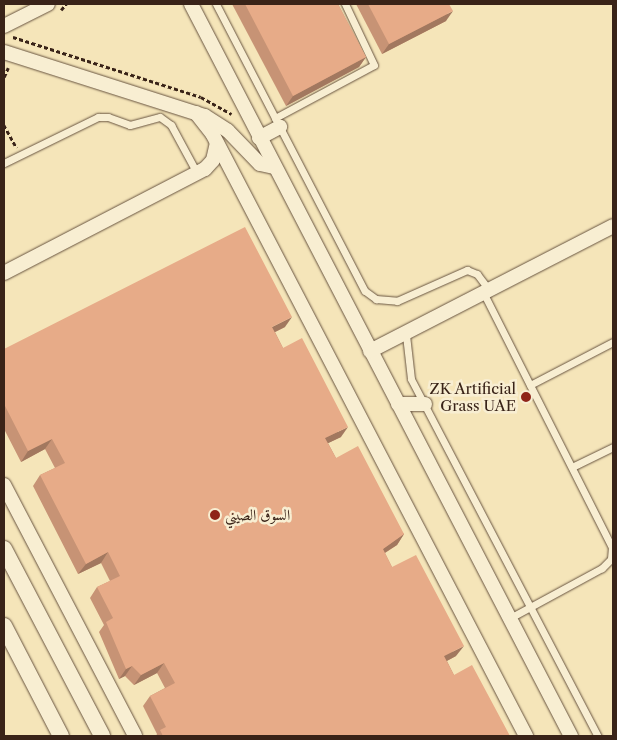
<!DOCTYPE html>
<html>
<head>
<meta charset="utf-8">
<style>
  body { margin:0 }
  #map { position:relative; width:617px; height:740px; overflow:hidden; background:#f5e5b9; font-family:"Libre Caslon Text",Amiri,serif }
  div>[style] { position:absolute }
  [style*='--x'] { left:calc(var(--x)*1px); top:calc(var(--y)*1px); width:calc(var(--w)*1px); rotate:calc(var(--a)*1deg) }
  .path>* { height:2.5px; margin-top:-1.25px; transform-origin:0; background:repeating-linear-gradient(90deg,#392318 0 4px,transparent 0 6.5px) }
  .roads { filter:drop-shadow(0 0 1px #685440) drop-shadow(0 0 1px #685440) }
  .service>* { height:7px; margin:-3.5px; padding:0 3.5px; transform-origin:3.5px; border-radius:3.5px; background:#f8eed2 }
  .minor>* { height:14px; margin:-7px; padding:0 7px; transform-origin:7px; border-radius:7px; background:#f8eed2 }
  .tertiary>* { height:16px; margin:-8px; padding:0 8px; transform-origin:8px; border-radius:8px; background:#f8eed2 }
  .wall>* { inset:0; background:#c79375 }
  .shaded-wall>* { inset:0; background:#a2785f }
  .building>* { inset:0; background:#e7ab88 }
  .dots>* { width:14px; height:14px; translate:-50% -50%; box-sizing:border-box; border:2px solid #f8eed2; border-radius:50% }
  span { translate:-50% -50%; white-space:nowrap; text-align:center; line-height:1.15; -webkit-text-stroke:5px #f8eed2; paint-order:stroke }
  .poi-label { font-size:15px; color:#392318 }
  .right { translate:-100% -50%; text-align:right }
  .left { translate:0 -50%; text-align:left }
  .frame { position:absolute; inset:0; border:5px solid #392318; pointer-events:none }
</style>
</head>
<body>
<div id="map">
  <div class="path">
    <div style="--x:61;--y:10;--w:8;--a:-50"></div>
    <div style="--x:13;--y:37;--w:197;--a:17.7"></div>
    <div style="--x:201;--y:97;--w:35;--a:29"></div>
    <div style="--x:4;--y:77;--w:10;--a:-66"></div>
    <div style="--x:4;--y:125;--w:26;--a:61"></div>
  </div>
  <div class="roads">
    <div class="service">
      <div style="--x:216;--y:4;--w:323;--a:62.6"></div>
      <div style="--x:365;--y:291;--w:14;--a:36"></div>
      <div style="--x:376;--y:299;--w:21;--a:5"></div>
      <div style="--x:397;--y:301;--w:77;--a:-23.9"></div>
      <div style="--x:467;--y:270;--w:11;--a:22"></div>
      <div style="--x:477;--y:274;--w:20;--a:53"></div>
      <div style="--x:275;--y:118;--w:112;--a:-28.2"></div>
      <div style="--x:374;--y:65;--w:68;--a:-115.4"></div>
      <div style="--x:4;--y:163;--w:105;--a:-26.1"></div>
      <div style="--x:98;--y:117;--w:10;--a:0"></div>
      <div style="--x:108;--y:117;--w:23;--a:20"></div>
      <div style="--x:130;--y:125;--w:31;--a:-15"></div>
      <div style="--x:160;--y:117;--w:14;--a:36"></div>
      <div style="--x:171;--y:125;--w:55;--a:61.6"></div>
      <div style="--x:484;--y:294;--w:284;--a:63.2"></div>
      <div style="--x:612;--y:547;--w:12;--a:95"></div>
      <div style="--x:611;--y:559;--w:13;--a:135"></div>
      <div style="--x:602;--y:568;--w:105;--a:151.5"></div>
      <div style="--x:406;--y:335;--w:44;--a:83.5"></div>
      <div style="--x:411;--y:379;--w:403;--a:62.4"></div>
      <div style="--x:530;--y:385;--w:93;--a:-27.4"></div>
      <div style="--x:572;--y:467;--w:46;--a:-26"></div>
    </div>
    <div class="minor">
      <div style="--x:191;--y:4;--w:825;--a:62.57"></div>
      <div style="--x:4;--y:26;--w:49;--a:-26.6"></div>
      <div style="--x:4;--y:52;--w:211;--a:17.7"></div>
      <div style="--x:205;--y:116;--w:27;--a:33"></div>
      <div style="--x:228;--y:131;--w:46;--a:45.9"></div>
      <div style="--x:260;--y:164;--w:14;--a:12"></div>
      <div style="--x:196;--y:113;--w:28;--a:52"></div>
      <div style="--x:213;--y:135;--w:678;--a:62.49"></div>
      <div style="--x:259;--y:138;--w:24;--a:-28"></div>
      <div style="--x:4;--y:273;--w:226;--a:-27.4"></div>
      <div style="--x:205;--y:169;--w:12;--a:-48"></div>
      <div style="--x:213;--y:160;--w:17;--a:-77"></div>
      <div style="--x:370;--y:351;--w:273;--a:-27.2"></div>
      <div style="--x:398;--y:404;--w:27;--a:0"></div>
      <div style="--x:4;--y:485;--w:283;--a:62.4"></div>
    </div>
    <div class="tertiary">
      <div style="--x:4;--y:549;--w:211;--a:62.3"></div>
      <div style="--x:4;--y:626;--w:124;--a:62.6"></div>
    </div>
  </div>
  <div class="wall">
    <div style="clip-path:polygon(232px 4px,338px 4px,366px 57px,359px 67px,286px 106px)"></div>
    <div style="clip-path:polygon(356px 4px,449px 4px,446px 21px,382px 54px)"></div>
    <div style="clip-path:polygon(285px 327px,275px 332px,283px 348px,341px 437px,328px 443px,336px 458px,404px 534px,397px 545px,385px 553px,392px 567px,456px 656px,447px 661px,454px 675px,510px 736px,156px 736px,157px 734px,143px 706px,150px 696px,165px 688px,157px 673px,134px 685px,125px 676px,119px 679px,99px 632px,104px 625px,90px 598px,97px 587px,110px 581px,101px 563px,78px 574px,33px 486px,40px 475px,55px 468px,45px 449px,21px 462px,4px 429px,4px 349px)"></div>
  </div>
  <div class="shaded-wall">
    <div style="clip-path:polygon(453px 11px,446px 21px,382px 54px,389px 44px)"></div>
    <div style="clip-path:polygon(366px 57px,359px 67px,286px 106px,293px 96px)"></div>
    <div style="clip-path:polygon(292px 317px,285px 327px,265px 337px,272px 327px)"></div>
    <div style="clip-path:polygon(348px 427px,341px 437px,318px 448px,325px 438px)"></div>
    <div style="clip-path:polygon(52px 439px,45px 449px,21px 462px,28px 451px)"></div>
    <div style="clip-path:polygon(404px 534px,397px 545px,375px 559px,383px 549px)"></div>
    <div style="clip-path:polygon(108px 552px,101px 563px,78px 574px,86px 564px)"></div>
    <div style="clip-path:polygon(464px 646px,456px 656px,437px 666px,444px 656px)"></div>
    <div style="clip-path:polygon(164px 663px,157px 673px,134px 685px,141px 675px)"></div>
    <div style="clip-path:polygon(132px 666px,125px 676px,119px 679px,126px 669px)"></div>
  </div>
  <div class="building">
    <div style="clip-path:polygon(245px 4px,338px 4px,366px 57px,293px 96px)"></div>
    <div style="clip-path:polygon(368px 4px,449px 4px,453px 11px,389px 44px)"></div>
    <div style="clip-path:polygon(245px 227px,292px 317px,272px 327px,283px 348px,302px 338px,348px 427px,325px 438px,336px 458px,358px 446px,404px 534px,383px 549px,392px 567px,416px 555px,464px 646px,444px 656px,454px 675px,472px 665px,510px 736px,163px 736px,160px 730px,166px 727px,150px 696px,175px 683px,164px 663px,141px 675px,132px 666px,126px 669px,106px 622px,113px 618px,97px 587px,120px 576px,108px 552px,86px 564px,40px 475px,65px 463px,52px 439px,28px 451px,4px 404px,4px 349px)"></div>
  </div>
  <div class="dots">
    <div style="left:526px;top:397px;background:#8f2418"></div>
    <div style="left:215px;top:515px;background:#8f2418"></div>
  </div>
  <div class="poi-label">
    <span class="right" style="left:516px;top:397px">ZK Artificial<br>Grass UAE</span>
    <span class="left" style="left:225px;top:515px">السوق الصيني</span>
  </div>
  <div class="frame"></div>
</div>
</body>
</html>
